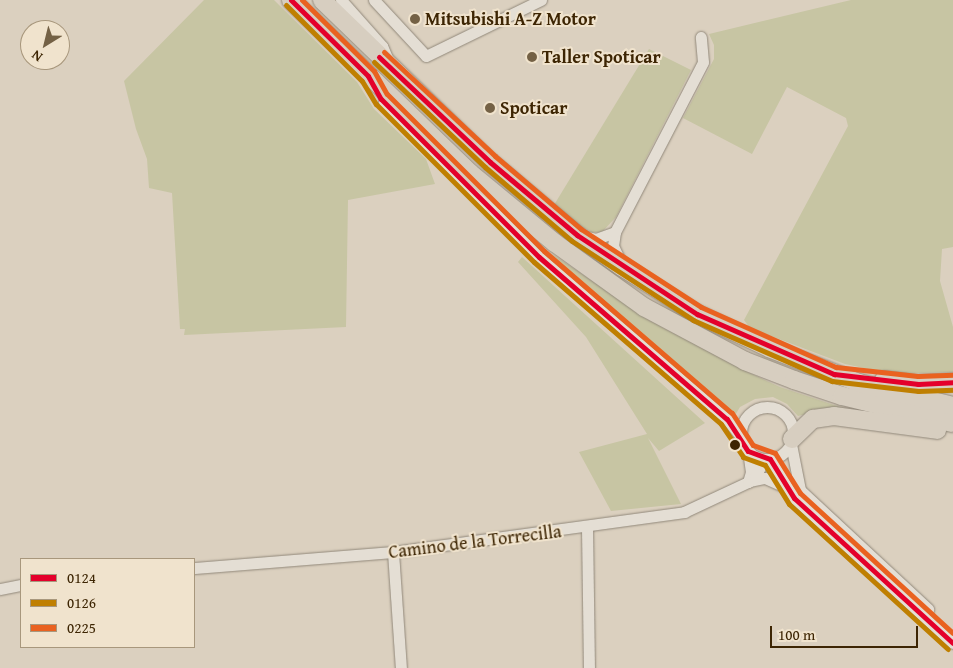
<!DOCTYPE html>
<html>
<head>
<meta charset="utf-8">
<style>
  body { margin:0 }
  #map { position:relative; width:953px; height:668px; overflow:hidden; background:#dbd0bf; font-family:"Gentium Book Plus",serif }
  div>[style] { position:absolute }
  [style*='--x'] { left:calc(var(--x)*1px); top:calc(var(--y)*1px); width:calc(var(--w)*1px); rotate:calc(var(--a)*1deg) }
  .green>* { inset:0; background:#c7c5a3 }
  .roads { filter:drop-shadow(0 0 1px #91887a) drop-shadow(0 0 1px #91887a) }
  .minor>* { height:11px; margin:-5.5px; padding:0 5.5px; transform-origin:5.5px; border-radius:5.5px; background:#e4ded4 }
  .minor>.ring { margin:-5.5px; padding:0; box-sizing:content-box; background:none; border:11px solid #e4ded4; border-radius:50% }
  .highway>* { height:18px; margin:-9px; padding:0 9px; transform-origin:9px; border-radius:9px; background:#d7cec0 }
  .bus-1>* { height:5px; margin:-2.5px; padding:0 2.5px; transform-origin:2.5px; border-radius:2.5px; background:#e4002b }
  .bus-2>* { height:5px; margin:-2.5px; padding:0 2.5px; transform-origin:2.5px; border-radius:2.5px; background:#bf7f01 }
  .bus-3>* { height:5px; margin:-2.5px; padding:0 2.5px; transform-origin:2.5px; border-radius:2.5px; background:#e96220 }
  .dots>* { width:14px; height:14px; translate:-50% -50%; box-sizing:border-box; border:2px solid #f0e3cd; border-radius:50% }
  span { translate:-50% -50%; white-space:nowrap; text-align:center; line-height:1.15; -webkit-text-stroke:4px #f0e3cd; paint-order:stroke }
  .poi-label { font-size:18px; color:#3d2503; font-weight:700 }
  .left { translate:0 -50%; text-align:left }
  .street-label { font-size:18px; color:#3d2503 }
  .legend { position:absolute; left:20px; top:558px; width:175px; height:90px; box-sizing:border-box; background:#f0e3cd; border:1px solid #a8977c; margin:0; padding:6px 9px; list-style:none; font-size:15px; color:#3d2503 }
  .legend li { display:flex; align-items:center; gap:10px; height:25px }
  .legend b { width:25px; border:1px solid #a8977c }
  .north { position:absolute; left:20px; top:20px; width:50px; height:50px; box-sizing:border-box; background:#f0e3cd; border:1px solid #a8977c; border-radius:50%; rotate:216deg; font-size:14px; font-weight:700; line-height:20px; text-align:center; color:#3d2503 }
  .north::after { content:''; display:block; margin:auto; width:18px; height:22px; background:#746145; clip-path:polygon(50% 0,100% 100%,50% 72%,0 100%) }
  .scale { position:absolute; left:770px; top:626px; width:148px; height:22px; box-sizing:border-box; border:2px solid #3d2503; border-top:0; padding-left:6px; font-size:15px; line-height:18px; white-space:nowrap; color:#3d2503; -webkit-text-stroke:4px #f0e3cd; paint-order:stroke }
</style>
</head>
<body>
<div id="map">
  <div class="green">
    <div style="clip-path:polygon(204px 0,274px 0,357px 82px,374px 109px,426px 159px,435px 184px,348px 200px,346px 327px,184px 335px,185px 329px,180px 329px,172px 193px,149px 188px,147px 159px,136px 129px,124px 81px)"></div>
    <div style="clip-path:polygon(851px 0,953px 0,953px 247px,942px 249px,940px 281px,953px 327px,953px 372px,891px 374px,845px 364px,750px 328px,744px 320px,848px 126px,846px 118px,787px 87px,752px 154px,683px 118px,714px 59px,714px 45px,709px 34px)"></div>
    <div style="clip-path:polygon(649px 49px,691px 70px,616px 217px,602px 232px,591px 232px,575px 223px,554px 205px)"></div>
    <div style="clip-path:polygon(552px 254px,660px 326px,752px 374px,780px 387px,861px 414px,818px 411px,798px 416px,787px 404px,773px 397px,755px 399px,740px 407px,734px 417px,579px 283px)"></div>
    <div style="clip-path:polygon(522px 257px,705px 423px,659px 451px,648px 438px,681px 504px,611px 511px,579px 452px,647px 434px,586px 337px,518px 262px)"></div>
  </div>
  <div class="roads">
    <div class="minor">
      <div style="--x:341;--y:0;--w:62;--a:48.3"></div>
      <div style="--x:382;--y:46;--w:13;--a:67"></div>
      <div style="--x:374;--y:0;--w:76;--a:47.1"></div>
      <div style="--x:426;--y:56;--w:128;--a:-26"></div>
      <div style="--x:384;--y:102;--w:219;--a:45"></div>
      <div style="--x:539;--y:257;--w:248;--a:40.8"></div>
      <div style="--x:727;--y:419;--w:23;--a:52"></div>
      <div style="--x:583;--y:236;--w:13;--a:13"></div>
      <div style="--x:596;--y:239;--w:20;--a:-20"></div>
      <div style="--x:622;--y:265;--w:21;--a:-115"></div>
      <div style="--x:613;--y:246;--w:14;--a:-82"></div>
      <div style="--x:615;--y:232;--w:191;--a:-62.6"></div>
      <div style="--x:703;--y:62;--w:25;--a:-95"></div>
      <div class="ring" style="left:741px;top:407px;width:41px;height:41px"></div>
      <div style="--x:791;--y:444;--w:47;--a:78.9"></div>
      <div style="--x:800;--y:490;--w:175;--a:42.9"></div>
      <div style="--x:770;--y:459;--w:46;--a:58.4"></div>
      <div style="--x:794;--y:498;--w:215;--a:42.4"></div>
      <div style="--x:749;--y:481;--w:16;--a:-11"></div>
      <div style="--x:765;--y:478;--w:22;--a:24"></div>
      <div style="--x:748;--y:482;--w:10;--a:-73"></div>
      <div style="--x:751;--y:472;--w:21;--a:-98"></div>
      <div style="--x:587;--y:527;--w:141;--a:89.2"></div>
      <div style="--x:393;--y:552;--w:116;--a:86.1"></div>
      <div style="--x:194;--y:568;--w:200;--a:-4.6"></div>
      <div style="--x:393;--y:552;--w:294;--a:-7.8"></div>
      <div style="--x:684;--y:512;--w:71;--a:-25.1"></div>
      <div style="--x:748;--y:482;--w:9;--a:-36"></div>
      <div style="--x:755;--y:477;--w:20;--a:-63"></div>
      <div style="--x:0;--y:589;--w:21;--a:-11"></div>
    </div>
    <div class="highway">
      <div style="--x:291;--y:0;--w:249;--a:44"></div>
      <div style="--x:470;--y:173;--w:110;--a:39.5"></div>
      <div style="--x:555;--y:243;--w:110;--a:35.7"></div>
      <div style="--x:644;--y:307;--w:115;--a:28.1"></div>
      <div style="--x:745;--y:361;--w:53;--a:21.2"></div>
      <div style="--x:794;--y:380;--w:51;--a:18.4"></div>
      <div style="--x:842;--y:396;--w:114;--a:13.7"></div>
      <div style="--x:322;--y:0;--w:233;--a:44"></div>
      <div style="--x:490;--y:162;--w:114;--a:40"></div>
      <div style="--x:577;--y:235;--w:55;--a:35.4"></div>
      <div style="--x:622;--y:267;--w:89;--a:32.1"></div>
      <div style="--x:697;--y:314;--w:80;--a:25.3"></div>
      <div style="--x:769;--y:348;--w:97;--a:21.3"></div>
      <div style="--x:859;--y:383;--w:97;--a:13.7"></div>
      <div style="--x:884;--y:380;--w:34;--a:7"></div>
      <div style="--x:918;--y:384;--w:35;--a:-3"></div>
      <div style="--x:792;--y:439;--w:29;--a:-44"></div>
      <div style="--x:813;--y:419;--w:21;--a:-8"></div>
      <div style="--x:834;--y:416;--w:104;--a:7.7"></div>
    </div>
  </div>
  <div class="bus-1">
    <div style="--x:291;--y:0;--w:108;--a:44.6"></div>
    <div style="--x:368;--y:76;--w:26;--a:61"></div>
    <div style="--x:381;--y:99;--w:223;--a:45"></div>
    <div style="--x:539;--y:257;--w:248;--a:40.8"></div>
    <div style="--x:727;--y:419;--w:38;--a:57"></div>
    <div style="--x:748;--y:451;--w:23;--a:20"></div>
    <div style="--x:770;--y:459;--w:46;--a:58.4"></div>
    <div style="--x:794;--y:498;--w:215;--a:42.4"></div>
    <div style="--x:379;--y:57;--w:153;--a:43.4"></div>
    <div style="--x:490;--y:162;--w:114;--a:40"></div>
    <div style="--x:577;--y:235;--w:144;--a:33.4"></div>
    <div style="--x:697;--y:314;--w:150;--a:23.7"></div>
    <div style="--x:834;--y:374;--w:85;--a:6.8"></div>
    <div style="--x:918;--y:384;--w:35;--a:-3"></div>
  </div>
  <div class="bus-2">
    <div style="--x:286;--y:5;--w:107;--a:45"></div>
    <div style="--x:362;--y:81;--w:27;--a:59"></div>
    <div style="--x:376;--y:104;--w:223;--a:45"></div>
    <div style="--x:534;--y:262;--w:247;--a:40.9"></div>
    <div style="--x:721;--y:424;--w:40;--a:56"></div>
    <div style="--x:743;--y:457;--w:23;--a:20"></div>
    <div style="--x:765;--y:465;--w:46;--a:58.4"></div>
    <div style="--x:789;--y:504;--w:215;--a:42.4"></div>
    <div style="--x:374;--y:62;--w:153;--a:43.4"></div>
    <div style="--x:485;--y:167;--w:114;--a:40.4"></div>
    <div style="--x:572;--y:241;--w:145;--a:33.1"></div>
    <div style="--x:693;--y:320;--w:152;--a:23.7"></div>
    <div style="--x:832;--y:381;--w:87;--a:6.6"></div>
    <div style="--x:918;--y:391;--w:35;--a:-2"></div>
  </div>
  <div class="bus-3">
    <div style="--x:302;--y:0;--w:101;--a:44.6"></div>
    <div style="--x:374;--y:71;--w:26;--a:61"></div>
    <div style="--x:387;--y:94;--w:222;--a:45"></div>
    <div style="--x:544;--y:251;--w:248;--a:40.8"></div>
    <div style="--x:732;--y:413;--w:38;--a:57"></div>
    <div style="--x:753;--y:445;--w:23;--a:20"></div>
    <div style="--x:775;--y:453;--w:47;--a:58"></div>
    <div style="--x:800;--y:493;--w:207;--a:42.5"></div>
    <div style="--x:384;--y:52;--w:152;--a:43.1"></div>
    <div style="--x:495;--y:156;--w:113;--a:40.3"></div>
    <div style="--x:581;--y:229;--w:143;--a:33"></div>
    <div style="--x:701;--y:307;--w:148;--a:24"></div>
    <div style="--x:836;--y:367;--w:82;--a:6.3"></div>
    <div style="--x:918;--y:376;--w:35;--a:-2"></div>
  </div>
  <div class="dots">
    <div style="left:415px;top:19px;background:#746145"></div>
    <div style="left:532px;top:57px;background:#746145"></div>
    <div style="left:490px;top:108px;background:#746145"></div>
    <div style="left:735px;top:445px;background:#3d2503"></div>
  </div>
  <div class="poi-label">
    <span class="left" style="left:425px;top:19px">Mitsubishi A-Z Motor</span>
    <span class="left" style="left:542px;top:57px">Taller Spoticar</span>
    <span class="left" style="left:500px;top:108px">Spoticar</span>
  </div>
  <div class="street-label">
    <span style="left:475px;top:542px;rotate:-7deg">Camino de la Torrecilla</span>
  </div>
  <ul class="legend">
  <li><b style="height:6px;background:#e4002b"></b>0124</li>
  <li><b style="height:6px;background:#bf7f01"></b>0126</li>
  <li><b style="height:6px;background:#e96220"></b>0225</li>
  </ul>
  <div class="north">N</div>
  <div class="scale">100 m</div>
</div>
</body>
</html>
